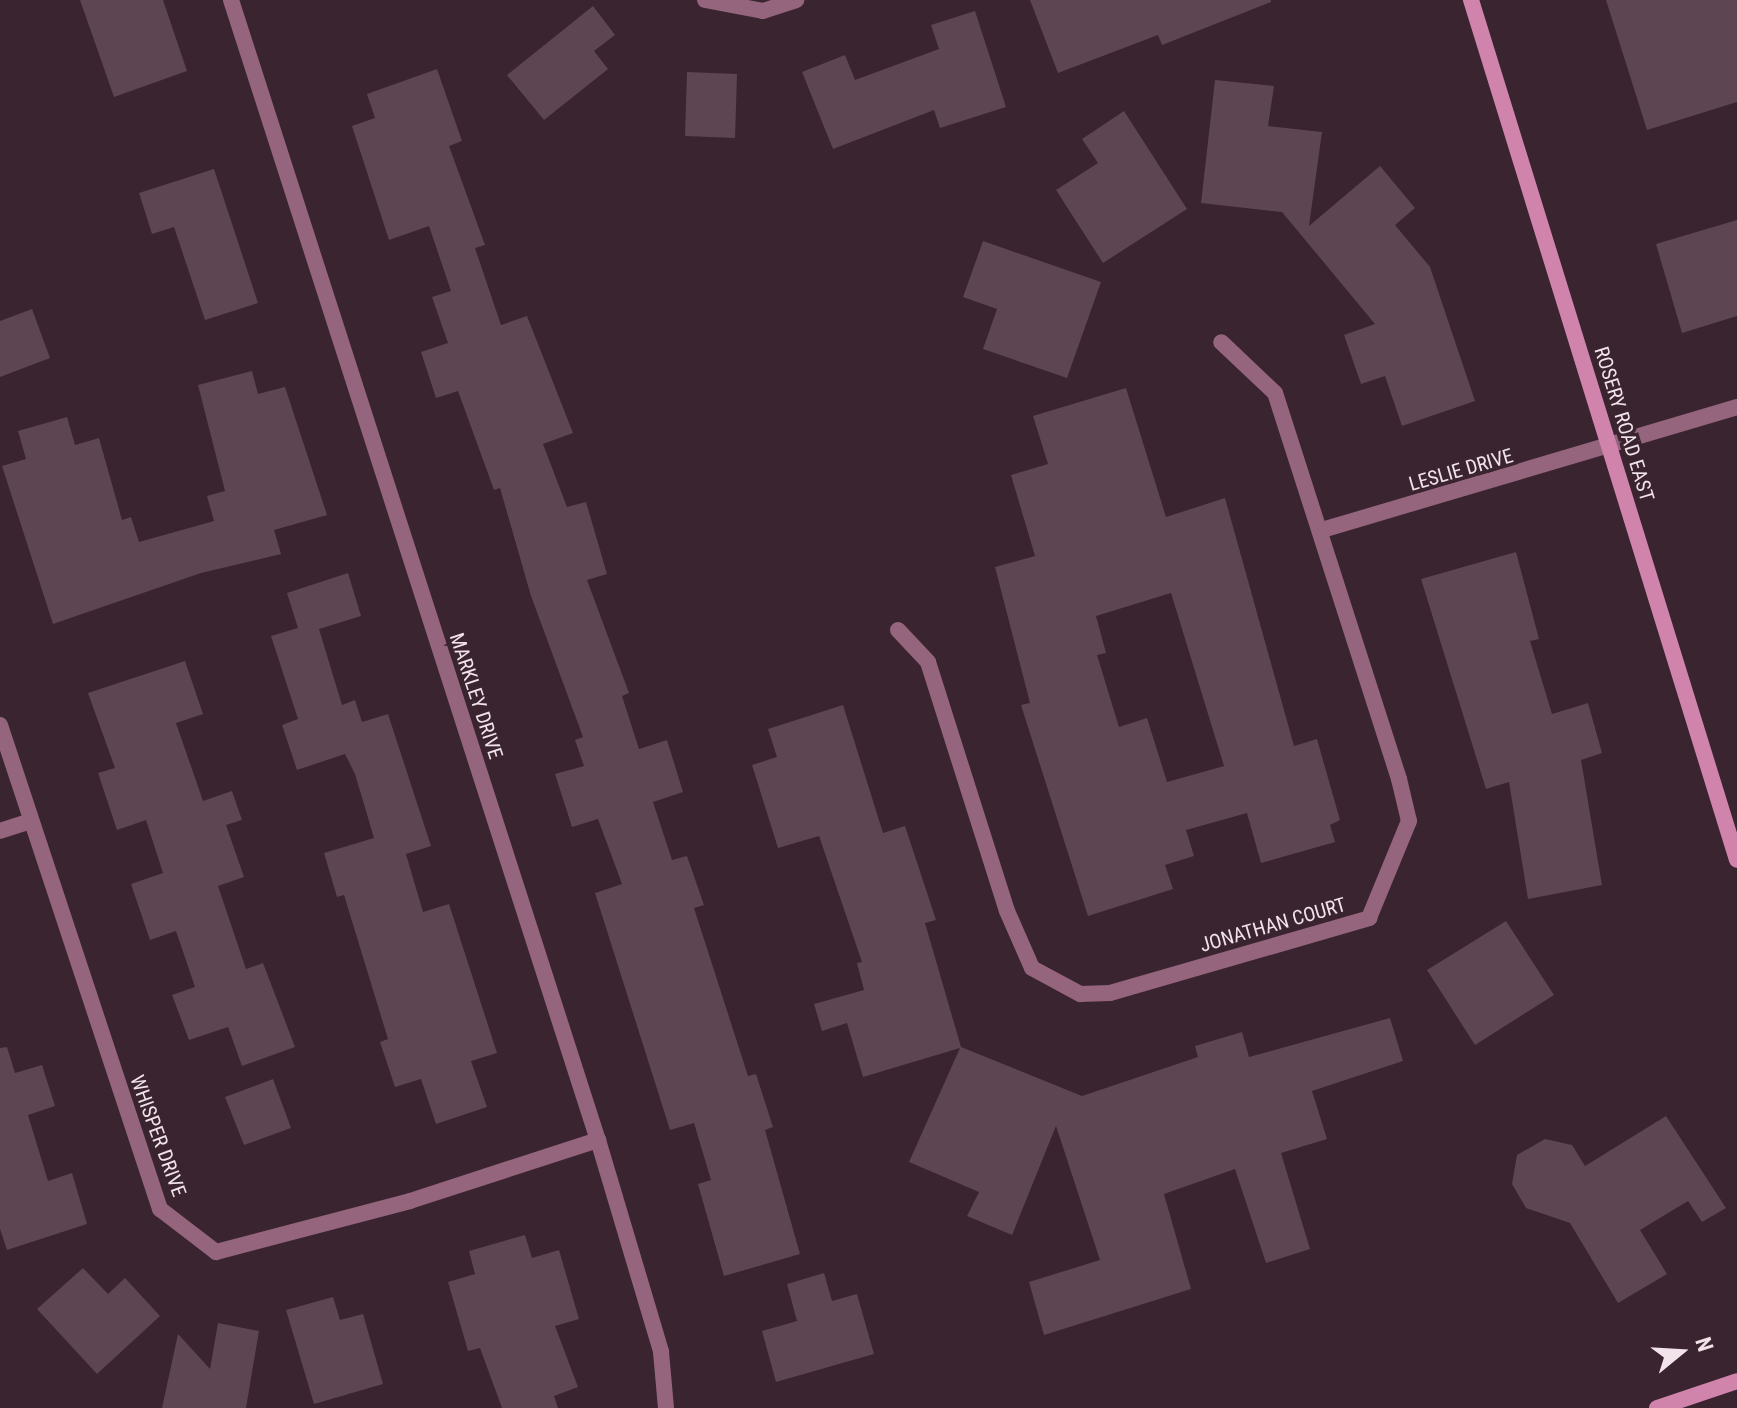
<!DOCTYPE html>
<html>
<head>
<meta charset="utf-8">
<style>
  body { margin:0 }
  #map { position:relative; width:1737px; height:1408px; overflow:hidden; background:#3a242f; font-family:"Roboto Condensed",sans-serif }
  div>[style] { position:absolute }
  [style*='--x'] { left:calc(var(--x)*1px); top:calc(var(--y)*1px); width:calc(var(--w)*1px); rotate:calc(var(--a)*1deg) }
  .building>* { inset:0; background:#5d4551 }
  .street>* { height:16px; margin:-8px; padding:0 8px; transform-origin:8px; border-radius:8px; background:#95657d }
  .secondary>* { height:16px; margin:-8px; padding:0 8px; transform-origin:8px; border-radius:8px; background:#d084ac }
  span { translate:-50% -50%; white-space:nowrap; text-align:center; line-height:1.15; -webkit-text-stroke:7px #3a242f; paint-order:stroke }
  .street-label { font-size:20px; color:#f2e3ea }
  .north { position:absolute; left:1641px; top:1312px; width:80px; height:80px; -webkit-text-stroke:6px #3a242f; paint-order:stroke; rotate:72deg; font-size:22px; font-weight:700; line-height:32px; text-align:center; color:#f2e3ea }
  .north::after { content:''; display:block; margin:auto; width:28px; height:36px; background:#f2e3ea; clip-path:polygon(50% 0,100% 100%,50% 72%,0 100%) }
</style>
</head>
<body>
<div id="map">
  <div class="building">
    <div style="clip-path:polygon(80px 0,163px 0,187px 71px,114px 97px)"></div>
    <div style="clip-path:polygon(1030px 0,1271px 0,1271px 2px,1162px 45px,1158px 35px,1058px 73px)"></div>
    <div style="clip-path:polygon(1606px 0,1737px 0,1737px 102px,1647px 130px)"></div>
    <div style="clip-path:polygon(593px 6px,615px 35px,594px 51px,608px 69px,544px 120px,507px 75px)"></div>
    <div style="clip-path:polygon(975px 11px,1006px 107px,940px 128px,934px 110px,833px 149px,802px 72px,845px 55px,855px 80px,939px 49px,931px 25px)"></div>
    <div style="clip-path:polygon(437px 69px,462px 141px,449px 146px,485px 245px,475px 248px,501px 325px,527px 316px,573px 433px,543px 444px,567px 507px,586px 502px,607px 574px,587px 580px,629px 693px,622px 696px,639px 749px,667px 740px,683px 792px,653px 802px,672px 860px,687px 856px,704px 905px,694px 908px,748px 1076px,756px 1074px,773px 1127px,765px 1130px,800px 1254px,724px 1276px,698px 1184px,711px 1180px,694px 1123px,670px 1130px,595px 893px,622px 884px,598px 819px,572px 827px,555px 774px,584px 766px,575px 740px,583px 737px,531px 596px,500px 488px,494px 490px,458px 391px,436px 398px,421px 352px,448px 343px,432px 297px,451px 291px,429px 226px,389px 240px,352px 126px,375px 118px,367px 94px)"></div>
    <div style="clip-path:polygon(687px 72px,737px 74px,735px 138px,685px 136px)"></div>
    <div style="clip-path:polygon(1215px 80px,1274px 86px,1268px 126px,1322px 132px,1309px 226px,1380px 166px,1415px 208px,1395px 225px,1430px 267px,1475px 401px,1402px 426px,1385px 376px,1361px 384px,1344px 335px,1375px 324px,1282px 212px,1201px 203px)"></div>
    <div style="clip-path:polygon(1124px 111px,1187px 209px,1103px 263px,1056px 190px,1098px 163px,1082px 139px)"></div>
    <div style="clip-path:polygon(214px 169px,258px 303px,205px 320px,174px 227px,152px 234px,139px 193px)"></div>
    <div style="clip-path:polygon(1737px 220px,1737px 316px,1682px 333px,1656px 244px)"></div>
    <div style="clip-path:polygon(983px 241px,1101px 282px,1067px 378px,983px 349px,997px 309px,963px 297px)"></div>
    <div style="clip-path:polygon(32px 309px,50px 358px,0 377px,0 321px)"></div>
    <div style="clip-path:polygon(252px 371px,258px 394px,285px 387px,327px 515px,274px 530px,281px 554px,201px 573px,53px 624px,2px 466px,26px 459px,18px 431px,67px 417px,75px 445px,99px 438px,122px 520px,131px 517px,139px 542px,214px 521px,207px 496px,225px 491px,198px 385px)"></div>
    <div style="clip-path:polygon(evenodd,1126px 388px,1166px 517px,1225px 498px,1294px 746px,1317px 739px,1340px 820px,1330px 825px,1335px 842px,1261px 863px,1247px 813px,1186px 830px,1194px 856px,1165px 865px,1173px 889px,1088px 916px,1021px 705px,1030px 703px,995px 567px,1035px 556px,1011px 475px,1048px 464px,1033px 416px,1126px 388px,1171px 593px,1224px 766px,1167px 782px,1147px 718px,1119px 727px,1097px 655px,1106px 653px,1096px 616px,1171px 593px)"></div>
    <div style="clip-path:polygon(1516px 552px,1539px 639px,1530px 641px,1552px 714px,1588px 703px,1602px 753px,1581px 760px,1602px 885px,1528px 899px,1509px 782px,1486px 789px,1421px 579px)"></div>
    <div style="clip-path:polygon(348px 573px,361px 616px,319px 629px,342px 705px,355px 700px,362px 722px,388px 714px,431px 846px,406px 854px,423px 912px,449px 904px,497px 1053px,471px 1061px,487px 1107px,436px 1124px,421px 1079px,395px 1087px,380px 1042px,388px 1039px,344px 895px,337px 897px,324px 853px,374px 838px,355px 774px,345px 754px,297px 770px,282px 725px,298px 719px,271px 636px,298px 628px,287px 593px)"></div>
    <div style="clip-path:polygon(185px 661px,203px 714px,176px 723px,203px 801px,232px 791px,242px 820px,226px 825px,244px 877px,218px 886px,246px 969px,263px 963px,295px 1047px,242px 1066px,228px 1027px,189px 1040px,172px 995px,195px 987px,176px 931px,150px 940px,131px 884px,163px 873px,146px 820px,117px 830px,98px 773px,115px 768px,88px 693px)"></div>
    <div style="clip-path:polygon(843px 705px,883px 833px,905px 826px,936px 920px,925px 923px,961px 1047px,1082px 1096px,1198px 1057px,1195px 1046px,1242px 1032px,1249px 1057px,1390px 1018px,1403px 1061px,1312px 1091px,1327px 1139px,1281px 1153px,1310px 1249px,1266px 1263px,1235px 1169px,1164px 1194px,1191px 1289px,1044px 1335px,1029px 1282px,1100px 1260px,1056px 1126px,1012px 1235px,967px 1216px,979px 1192px,909px 1162px,960px 1048px,863px 1077px,847px 1023px,822px 1031px,814px 1004px,864px 990px,857px 963px,862px 962px,819px 836px,778px 848px,752px 765px,777px 757px,768px 729px)"></div>
    <div style="clip-path:polygon(1506px 921px,1554px 995px,1475px 1045px,1427px 970px)"></div>
    <div style="clip-path:polygon(7px 1047px,15px 1073px,42px 1065px,55px 1106px,28px 1115px,48px 1181px,72px 1173px,87px 1224px,7px 1250px,0 1229px,0 1048px)"></div>
    <div style="clip-path:polygon(273px 1079px,291px 1128px,244px 1145px,225px 1097px)"></div>
    <div style="clip-path:polygon(1666px 1116px,1726px 1208px,1702px 1222px,1688px 1201px,1640px 1230px,1667px 1274px,1618px 1303px,1570px 1223px,1526px 1208px,1512px 1184px,1517px 1155px,1545px 1139px,1572px 1145px,1585px 1166px)"></div>
    <div style="clip-path:polygon(525px 1235px,532px 1258px,559px 1250px,579px 1319px,555px 1326px,578px 1387px,554px 1396px,558px 1408px,502px 1408px,480px 1348px,468px 1351px,448px 1282px,475px 1274px,469px 1251px)"></div>
    <div style="clip-path:polygon(83px 1268px,108px 1294px,125px 1278px,160px 1316px,97px 1374px,37px 1309px)"></div>
    <div style="clip-path:polygon(824px 1273px,832px 1301px,857px 1294px,874px 1354px,776px 1382px,762px 1331px,797px 1321px,787px 1284px)"></div>
    <div style="clip-path:polygon(333px 1297px,340px 1320px,363px 1314px,383px 1384px,314px 1404px,286px 1310px)"></div>
    <div style="clip-path:polygon(218px 1323px,259px 1331px,246px 1408px,162px 1408px,178px 1334px,210px 1369px)"></div>
  </div>
  <div class="street">
    <div style="--x:231;--y:0;--w:1198;--a:72.16"></div>
    <div style="--x:598;--y:1140;--w:221;--a:73.4"></div>
    <div style="--x:661;--y:1352;--w:56;--a:84.9"></div>
    <div style="--x:705;--y:0;--w:59;--a:10.7"></div>
    <div style="--x:763;--y:11;--w:35;--a:-18"></div>
    <div style="--x:1322;--y:530;--w:433;--a:-16.5"></div>
    <div style="--x:898;--y:630;--w:44;--a:46.8"></div>
    <div style="--x:928;--y:662;--w:261;--a:72.4"></div>
    <div style="--x:1007;--y:911;--w:62;--a:66.3"></div>
    <div style="--x:1032;--y:968;--w:55;--a:28.4"></div>
    <div style="--x:1080;--y:994;--w:30;--a:-2"></div>
    <div style="--x:1110;--y:993;--w:270;--a:-16.1"></div>
    <div style="--x:1369;--y:918;--w:105;--a:-67.6"></div>
    <div style="--x:1409;--y:821;--w:43;--a:-103.4"></div>
    <div style="--x:1399;--y:779;--w:405;--a:-107.8"></div>
    <div style="--x:1275;--y:393;--w:74;--a:-136.6"></div>
    <div style="--x:0;--y:725;--w:510;--a:71.71"></div>
    <div style="--x:160;--y:1209;--w:71;--a:37.5"></div>
    <div style="--x:216;--y:1252;--w:201;--a:-14.7"></div>
    <div style="--x:410;--y:1201;--w:198;--a:-18"></div>
    <div style="--x:0;--y:831;--w:32;--a:-18"></div>
  </div>
  <div class="secondary">
    <div style="--x:1471;--y:0;--w:900;--a:72.81"></div>
    <div style="--x:1657;--y:1408;--w:84;--a:-18.6"></div>
  </div>
  <div class="street-label">
    <span style="left:1624px;top:424px;rotate:73deg">ROSERY ROAD EAST</span>
    <span style="left:1461px;top:470px;rotate:-16deg">LESLIE DRIVE</span>
    <span style="left:476px;top:696px;rotate:72deg">MARKLEY DRIVE</span>
    <span style="left:1273px;top:925px;rotate:-16deg">JONATHAN COURT</span>
    <span style="left:158px;top:1136px;rotate:70deg">WHISPER DRIVE</span>
  </div>
  <div class="north">N</div>
</div>
</body>
</html>
